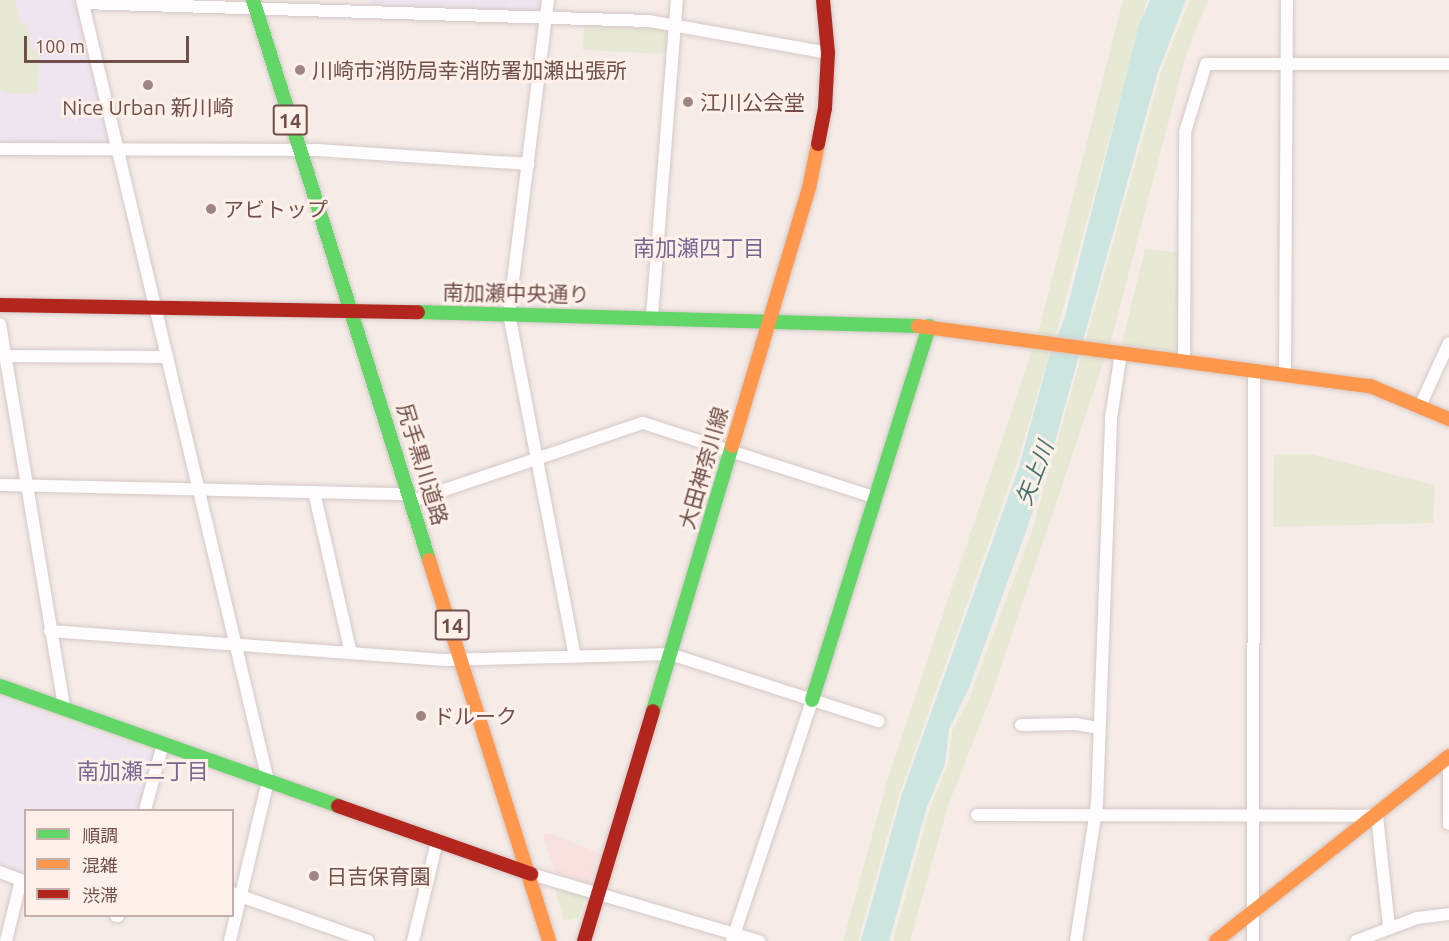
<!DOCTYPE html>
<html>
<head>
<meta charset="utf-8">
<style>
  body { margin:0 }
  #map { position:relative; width:1449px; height:941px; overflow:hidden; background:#f5ece8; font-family:Ubuntu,"Noto Sans JP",sans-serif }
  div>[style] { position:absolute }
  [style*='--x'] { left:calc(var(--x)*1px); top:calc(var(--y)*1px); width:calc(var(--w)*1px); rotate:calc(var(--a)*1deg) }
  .commercial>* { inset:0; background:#f8e1df }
  .education>* { inset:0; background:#eee5f0 }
  .green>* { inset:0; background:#e7e9d4 }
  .water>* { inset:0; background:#cce5e0 }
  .roads { filter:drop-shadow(0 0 2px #d4c8c6) drop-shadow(0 0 2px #d4c8c6) }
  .street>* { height:12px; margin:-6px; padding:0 6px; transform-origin:6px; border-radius:6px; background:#fefcfc }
  .fast>* { height:14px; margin:-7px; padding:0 7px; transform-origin:7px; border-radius:7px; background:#63d668 }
  .slow>* { height:14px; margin:-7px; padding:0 7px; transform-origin:7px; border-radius:7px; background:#ff974d }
  .jam>* { height:14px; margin:-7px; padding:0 7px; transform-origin:7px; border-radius:7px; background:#b3261e }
  .dots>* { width:16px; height:16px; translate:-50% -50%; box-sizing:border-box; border:3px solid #fdf0e9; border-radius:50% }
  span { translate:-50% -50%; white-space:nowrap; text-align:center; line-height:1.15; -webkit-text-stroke:6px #fdf0e9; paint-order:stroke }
  .shield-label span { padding:2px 4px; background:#fdf0e9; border:2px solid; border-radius:4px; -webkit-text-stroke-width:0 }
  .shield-label { font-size:20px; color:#704e4b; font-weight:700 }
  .poi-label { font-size:21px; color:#704e4b }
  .left { translate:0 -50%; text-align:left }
  .street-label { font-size:21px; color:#704e4b }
  .neighbourhood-label { font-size:22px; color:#786793 }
  .water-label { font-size:22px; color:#40756f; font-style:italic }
  .legend { position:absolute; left:24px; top:809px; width:210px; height:108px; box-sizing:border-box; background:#fdf0e9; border:2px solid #c5afaa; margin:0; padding:8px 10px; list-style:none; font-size:18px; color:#704e4b }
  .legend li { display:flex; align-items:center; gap:12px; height:30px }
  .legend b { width:30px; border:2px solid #c5afaa }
  .scale { position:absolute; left:24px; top:36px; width:165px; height:27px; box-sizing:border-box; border:3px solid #704e4b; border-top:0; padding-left:8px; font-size:18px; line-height:21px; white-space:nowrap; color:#704e4b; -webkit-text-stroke:4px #fdf0e9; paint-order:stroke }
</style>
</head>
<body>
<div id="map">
  <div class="commercial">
    <div style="clip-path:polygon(550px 833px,599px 853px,589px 883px,555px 872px,543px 835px)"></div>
  </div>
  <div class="education">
    <div style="clip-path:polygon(0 0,75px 0,109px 145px,0 143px)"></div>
    <div style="clip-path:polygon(370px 0,542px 0,541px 13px,372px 6px)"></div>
    <div style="clip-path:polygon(0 698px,150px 751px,152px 758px,139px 810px,26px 810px,25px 875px,0 866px)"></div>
  </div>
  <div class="green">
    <div style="clip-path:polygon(0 0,15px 0,21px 24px,27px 23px,33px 51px,39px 51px,38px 94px,4px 93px,0 89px)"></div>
    <div style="clip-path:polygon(1123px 0,1147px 0,1060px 319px,1016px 466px,899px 795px,858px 941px,843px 941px,888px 778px,1040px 326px)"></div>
    <div style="clip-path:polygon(1190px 0,1208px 0,1186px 55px,1112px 337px,990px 699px,948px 806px,910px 941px,893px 941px,930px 808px,948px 764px,952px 731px,968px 702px,1032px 531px,1162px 69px)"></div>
    <div style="clip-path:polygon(584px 26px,666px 29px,665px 54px,583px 50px)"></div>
    <div style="clip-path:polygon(1145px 249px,1181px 253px,1181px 354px,1121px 347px)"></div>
    <div style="clip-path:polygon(1310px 454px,1435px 485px,1433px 523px,1273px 527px,1274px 455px)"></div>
    <div style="clip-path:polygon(554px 886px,586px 896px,578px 918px,564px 921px)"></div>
  </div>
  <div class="water">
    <div style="clip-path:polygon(1150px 0,1186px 0,1158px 72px,1044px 481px,969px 688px,949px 729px,945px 764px,927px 807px,889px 941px,861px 941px,902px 794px,1019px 467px,1049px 357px,1065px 317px,1139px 25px)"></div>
  </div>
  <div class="roads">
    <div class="street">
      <div style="--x:82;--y:0;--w:803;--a:76.6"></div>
      <div style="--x:268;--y:781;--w:164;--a:103.4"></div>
      <div style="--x:548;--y:0;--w:316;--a:97.1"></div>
      <div style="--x:509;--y:314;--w:349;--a:79.1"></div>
      <div style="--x:83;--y:3;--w:566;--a:1.82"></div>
      <div style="--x:649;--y:21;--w:182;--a:10.1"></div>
      <div style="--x:0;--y:149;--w:317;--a:0.2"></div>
      <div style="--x:317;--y:150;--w:212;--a:3.8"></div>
      <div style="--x:652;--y:316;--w:317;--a:-85.5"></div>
      <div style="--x:0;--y:324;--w:389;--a:80.5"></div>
      <div style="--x:0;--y:356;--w:167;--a:0.3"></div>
      <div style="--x:1184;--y:361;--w:229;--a:-89.7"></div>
      <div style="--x:1185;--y:132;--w:71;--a:-72.8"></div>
      <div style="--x:1206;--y:64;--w:243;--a:0"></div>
      <div style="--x:1285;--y:374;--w:374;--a:-89.7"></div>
      <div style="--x:1420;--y:406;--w:69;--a:-65.3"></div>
      <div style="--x:0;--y:485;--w:409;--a:1.3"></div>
      <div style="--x:314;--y:492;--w:165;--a:77.1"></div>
      <div style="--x:412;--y:501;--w:244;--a:-18.7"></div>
      <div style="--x:643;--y:423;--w:245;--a:17.8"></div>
      <div style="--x:50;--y:631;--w:396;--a:4.2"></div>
      <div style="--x:445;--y:660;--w:225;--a:-1.5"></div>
      <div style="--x:670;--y:654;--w:219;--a:17.9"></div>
      <div style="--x:1021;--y:725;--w:55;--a:-1"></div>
      <div style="--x:1076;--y:724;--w:22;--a:10"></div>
      <div style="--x:1449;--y:762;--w:62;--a:90"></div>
      <div style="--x:145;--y:810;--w:68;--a:-74.7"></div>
      <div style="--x:977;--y:815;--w:400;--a:0.1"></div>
      <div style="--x:1377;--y:816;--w:112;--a:83.8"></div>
      <div style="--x:0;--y:872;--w:28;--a:21"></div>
      <div style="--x:531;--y:874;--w:238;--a:16.4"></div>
      <div style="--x:232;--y:893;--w:144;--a:19.4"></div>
      <div style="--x:116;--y:916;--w:2;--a:0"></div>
      <div style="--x:6;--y:941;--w:63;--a:-76.2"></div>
      <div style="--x:413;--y:941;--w:102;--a:-76.4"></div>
      <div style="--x:732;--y:941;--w:254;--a:-71.6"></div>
      <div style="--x:1076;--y:941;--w:139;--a:-81.3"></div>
      <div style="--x:1097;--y:804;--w:386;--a:-87.9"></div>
      <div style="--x:1111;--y:418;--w:66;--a:-81.3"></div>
      <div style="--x:1253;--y:941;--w:570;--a:-89.9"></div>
      <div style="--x:1356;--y:941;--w:65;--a:-20.7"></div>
      <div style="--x:1417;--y:918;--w:32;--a:-7"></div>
    </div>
    <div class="fast">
      <div style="--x:253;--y:0;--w:587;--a:72.55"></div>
      <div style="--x:418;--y:312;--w:500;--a:1.6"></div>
      <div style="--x:0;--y:686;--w:359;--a:19.5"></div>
      <div style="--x:812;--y:700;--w:392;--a:-72.6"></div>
      <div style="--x:653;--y:711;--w:277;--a:-73.4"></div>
    </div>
    <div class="slow">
      <div style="--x:918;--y:326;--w:456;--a:7.6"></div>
      <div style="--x:1370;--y:386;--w:86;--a:22.7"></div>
      <div style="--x:732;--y:446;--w:269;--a:-73.4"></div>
      <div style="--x:809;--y:188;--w:45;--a:-78.4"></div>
      <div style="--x:429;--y:560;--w:399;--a:72.5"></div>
      <div style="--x:1216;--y:941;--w:298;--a:-38.4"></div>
    </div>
    <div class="jam">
      <div style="--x:818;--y:144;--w:37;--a:-79"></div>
      <div style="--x:825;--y:108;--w:55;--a:-86.9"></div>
      <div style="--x:828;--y:53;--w:53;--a:-95.4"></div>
      <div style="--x:0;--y:305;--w:418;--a:1"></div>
      <div style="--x:338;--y:806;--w:205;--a:19.4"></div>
      <div style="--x:584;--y:941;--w:240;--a:-73.3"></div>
    </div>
  </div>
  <div class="dots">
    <div style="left:300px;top:70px;background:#9f8582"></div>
    <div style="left:148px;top:85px;background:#9f8582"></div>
    <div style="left:688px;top:102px;background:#9f8582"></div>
    <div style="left:211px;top:209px;background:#9f8582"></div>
    <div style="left:421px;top:716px;background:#9f8582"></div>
    <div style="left:314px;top:876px;background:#9f8582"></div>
  </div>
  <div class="shield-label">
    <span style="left:290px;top:120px">14</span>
    <span style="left:452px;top:625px">14</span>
  </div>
  <div class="poi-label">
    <span class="left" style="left:312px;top:70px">川崎市消防局幸消防署加瀬出張所</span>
    <span class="left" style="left:700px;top:102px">江川公会堂</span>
    <span style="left:148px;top:107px">Nice Urban 新川崎</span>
    <span class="left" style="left:223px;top:209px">アビトップ</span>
    <span class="left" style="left:433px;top:716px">ドルーク</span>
    <span class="left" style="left:326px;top:876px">日吉保育園</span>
  </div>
  <div class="street-label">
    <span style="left:516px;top:293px;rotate:1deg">南加瀬中央通り</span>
    <span style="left:423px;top:464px;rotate:73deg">尻手黒川道路</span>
    <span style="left:703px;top:468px;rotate:-74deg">大田神奈川線</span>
  </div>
  <div class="neighbourhood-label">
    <span style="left:699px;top:248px">南加瀬四丁目</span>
    <span style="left:143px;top:771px">南加瀬二丁目</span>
  </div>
  <div class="water-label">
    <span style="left:1034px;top:473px;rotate:-69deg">矢上川</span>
  </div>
  <ul class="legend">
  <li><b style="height:8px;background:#63d668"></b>順調</li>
  <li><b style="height:8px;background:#ff974d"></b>混雑</li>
  <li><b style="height:8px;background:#b3261e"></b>渋滞</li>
  </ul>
  <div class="scale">100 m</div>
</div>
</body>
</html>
